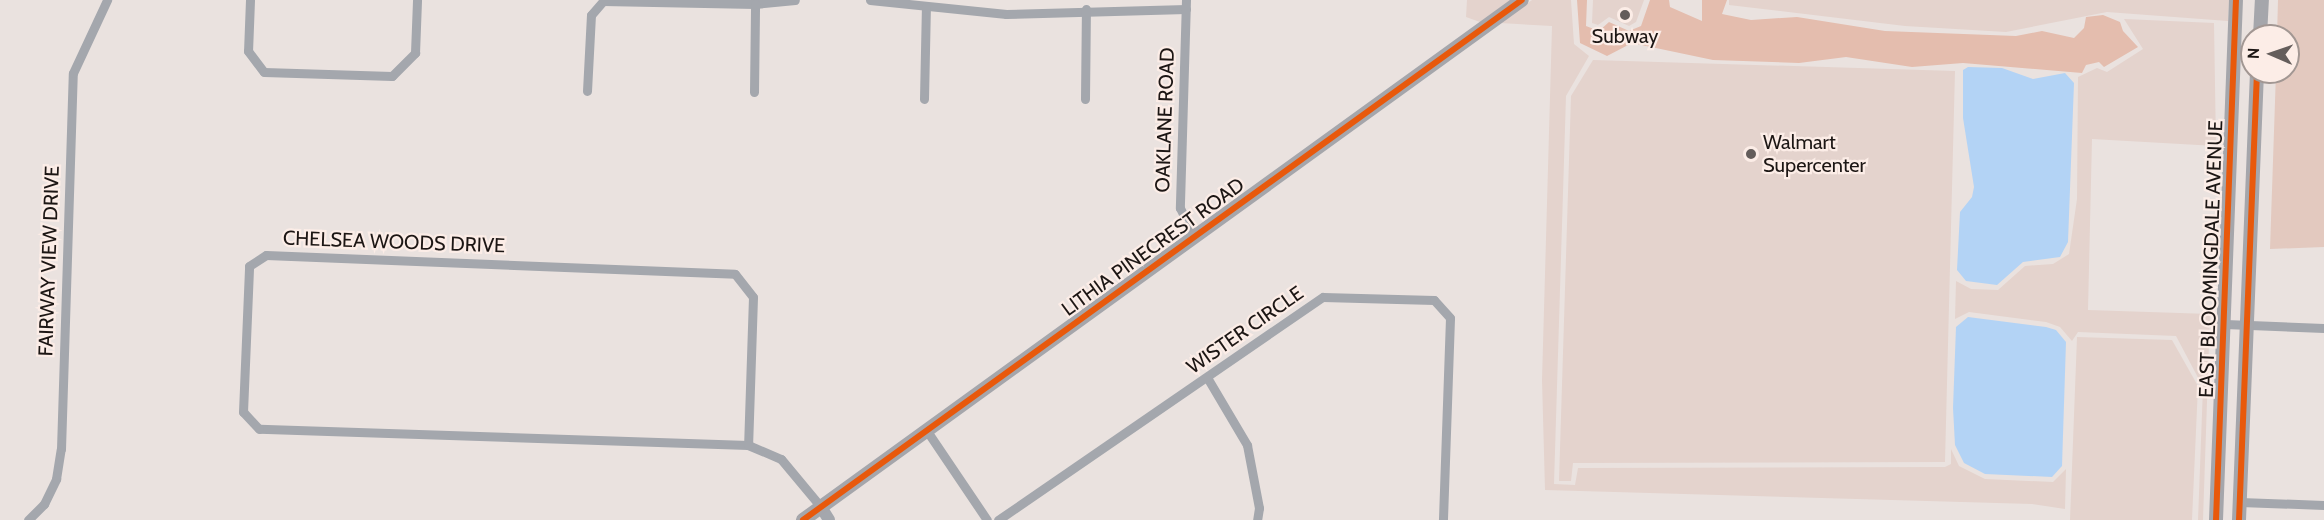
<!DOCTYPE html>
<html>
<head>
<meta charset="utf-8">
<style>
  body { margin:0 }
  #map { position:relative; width:2324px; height:520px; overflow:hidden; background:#eae2df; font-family:Cabin,sans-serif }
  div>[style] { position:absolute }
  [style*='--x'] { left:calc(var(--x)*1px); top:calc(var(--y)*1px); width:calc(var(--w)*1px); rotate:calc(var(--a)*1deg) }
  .built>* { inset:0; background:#e4d3cd }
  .green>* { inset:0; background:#e3c9bf }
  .forest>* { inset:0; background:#e4bdae }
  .water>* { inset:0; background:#b3d3f5 }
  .minor>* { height:9px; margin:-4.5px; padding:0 4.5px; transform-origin:4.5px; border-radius:4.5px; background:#a4a7ad }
  .tertiary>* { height:12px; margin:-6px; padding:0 6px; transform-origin:6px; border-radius:6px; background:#a4a7ad }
  .secondary>* { height:14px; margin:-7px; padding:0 7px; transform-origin:7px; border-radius:7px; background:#a5a6ab }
  .cycleway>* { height:6px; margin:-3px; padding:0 3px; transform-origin:3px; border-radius:3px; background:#e8590c }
  .dots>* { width:16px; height:16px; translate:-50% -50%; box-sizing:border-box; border:3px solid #fcede7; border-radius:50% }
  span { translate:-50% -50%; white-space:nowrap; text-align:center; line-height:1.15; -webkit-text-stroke:4.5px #fcede7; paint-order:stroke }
  .poi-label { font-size:20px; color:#1c1614 }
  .left { translate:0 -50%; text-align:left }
  .street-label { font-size:20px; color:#1c1614 }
  .north { position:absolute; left:2240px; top:24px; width:60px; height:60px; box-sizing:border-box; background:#fcede7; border:2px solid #a29793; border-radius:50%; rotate:272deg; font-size:16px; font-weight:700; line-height:24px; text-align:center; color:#1c1614 }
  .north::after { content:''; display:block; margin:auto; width:21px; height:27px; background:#645d5b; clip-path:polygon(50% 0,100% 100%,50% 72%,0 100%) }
</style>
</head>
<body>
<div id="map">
  <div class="built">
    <div style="clip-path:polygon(1467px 0,1511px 0,1480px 22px,1466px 17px)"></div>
    <div style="clip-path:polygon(1532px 0,1571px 0,1574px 44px,1589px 56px,1566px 96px,1554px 484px,1575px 485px,1578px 468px,1945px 467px,1951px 464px,1951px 449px,1959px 466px,1985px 479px,2053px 482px,2066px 469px,2065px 509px,2032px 504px,1545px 490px,1542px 380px,1552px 26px,1500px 23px)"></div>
    <div style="clip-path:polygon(1593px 0,1644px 0,1636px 22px,1629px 26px,1609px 17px,1598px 25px,1592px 23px)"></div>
    <div style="clip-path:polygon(1729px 0,2229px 0,2228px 21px,2107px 12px,2006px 32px,1905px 26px,1729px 5px)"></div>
    <div style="clip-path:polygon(2124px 19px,2214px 23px,2216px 146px,2092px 139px,2088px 310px,2210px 314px,2203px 520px,2198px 520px,2203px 387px,2176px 336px,2078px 332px,2072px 341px,2060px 327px,2046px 322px,1969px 312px,1955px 319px,1956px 281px,1971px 289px,1998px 290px,2025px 266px,2053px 264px,2069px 254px,2077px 199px,2078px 77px,2097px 68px,2107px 72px,2143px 49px)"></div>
    <div style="clip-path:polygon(1593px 60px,1955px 71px,1945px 462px,1573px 463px,1571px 481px,1559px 481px,1571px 96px)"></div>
    <div style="clip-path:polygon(2077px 337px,2172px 340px,2198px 386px,2192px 520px,2070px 520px)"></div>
  </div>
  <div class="green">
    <div style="clip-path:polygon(2278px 0,2324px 0,2324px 247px,2270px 249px,2276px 72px,2288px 72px,2288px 36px,2277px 36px)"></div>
  </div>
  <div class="forest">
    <div style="clip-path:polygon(1577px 0,1587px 0,1586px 26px,1599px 31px,1609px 22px,1629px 31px,1641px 26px,1650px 0,1669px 0,1670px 7px,1702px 21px,1702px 0,1727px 0,1722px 14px,1751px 20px,1797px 17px,1885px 31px,2016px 36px,2042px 31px,2074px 38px,2084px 28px,2086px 17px,2103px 15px,2120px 22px,2123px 31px,2138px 47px,2104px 67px,2099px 62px,2086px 65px,2082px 73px,1963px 63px,1912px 67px,1846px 57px,1799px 63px,1713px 60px,1632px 43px,1607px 56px,1580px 43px)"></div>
  </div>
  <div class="water">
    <div style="clip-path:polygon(1968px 67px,2002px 68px,2033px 79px,2065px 73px,2074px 83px,2068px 242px,2060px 257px,2023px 262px,1997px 285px,1966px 281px,1957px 270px,1960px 212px,1972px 197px,1974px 187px,1963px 118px,1963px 70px)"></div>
    <div style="clip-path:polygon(1968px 317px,2046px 327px,2056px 330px,2066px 342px,2062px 466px,2052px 477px,1985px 474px,1964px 463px,1955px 445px,1953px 408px,1956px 327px)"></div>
  </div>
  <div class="minor">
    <div style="--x:250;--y:0;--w:51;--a:92.2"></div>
    <div style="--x:248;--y:51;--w:26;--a:53"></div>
    <div style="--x:264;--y:72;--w:128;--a:1.8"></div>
    <div style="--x:392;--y:76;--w:33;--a:-45"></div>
    <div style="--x:415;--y:53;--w:53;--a:-87.8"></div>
    <div style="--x:870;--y:0;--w:137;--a:5.9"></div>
    <div style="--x:1006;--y:14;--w:180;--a:-1.6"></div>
    <div style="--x:1186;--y:0;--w:208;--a:91.7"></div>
    <div style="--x:1180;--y:208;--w:33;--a:63"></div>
    <div style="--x:587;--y:91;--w:76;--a:-87"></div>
    <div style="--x:591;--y:15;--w:18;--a:-49"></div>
    <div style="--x:603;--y:1;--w:152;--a:1.1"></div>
    <div style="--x:755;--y:4;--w:40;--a:-5.7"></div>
    <div style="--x:754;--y:92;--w:88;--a:-89.3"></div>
    <div style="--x:924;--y:99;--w:92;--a:-88.8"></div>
    <div style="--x:1085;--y:99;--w:90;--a:-89.4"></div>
    <div style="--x:266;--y:255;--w:469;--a:2.3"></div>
    <div style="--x:735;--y:274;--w:29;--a:52"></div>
    <div style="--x:753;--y:297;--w:148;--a:91.9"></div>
    <div style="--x:748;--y:445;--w:489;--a:-178.1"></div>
    <div style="--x:259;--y:429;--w:23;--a:-133"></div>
    <div style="--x:243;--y:412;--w:146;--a:-87.6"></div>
    <div style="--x:249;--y:266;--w:20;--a:-33"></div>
    <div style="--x:2225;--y:324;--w:99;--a:2.3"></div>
    <div style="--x:1208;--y:379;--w:77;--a:59.4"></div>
    <div style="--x:1247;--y:445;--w:64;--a:79.2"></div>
    <div style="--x:1259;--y:508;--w:12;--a:99"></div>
    <div style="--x:927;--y:431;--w:107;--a:56"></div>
    <div style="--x:748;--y:445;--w:36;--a:23"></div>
    <div style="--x:781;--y:459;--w:62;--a:50.2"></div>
    <div style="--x:2240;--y:502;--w:84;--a:2"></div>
    <div style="--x:28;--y:520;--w:23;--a:-45"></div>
    <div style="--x:44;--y:504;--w:28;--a:-64"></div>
    <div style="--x:56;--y:479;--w:30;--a:-81"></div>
    <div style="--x:61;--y:449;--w:376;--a:-88.2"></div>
    <div style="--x:73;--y:73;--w:81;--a:-65"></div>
    <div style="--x:998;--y:520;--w:394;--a:-34.5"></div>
    <div style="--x:1323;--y:297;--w:111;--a:1.5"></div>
    <div style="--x:1434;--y:300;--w:24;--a:48"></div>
    <div style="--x:1450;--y:318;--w:202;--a:92"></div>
  </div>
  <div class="tertiary">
    <div style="--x:821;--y:507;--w:15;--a:58"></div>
  </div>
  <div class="secondary">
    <div style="--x:2260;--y:36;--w:36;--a:-87"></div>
    <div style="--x:803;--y:520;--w:887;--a:-35.88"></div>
    <div style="--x:2216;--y:520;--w:520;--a:-87.8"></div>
    <div style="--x:2239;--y:520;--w:448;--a:-87.7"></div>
  </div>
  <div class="cycleway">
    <div style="--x:803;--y:520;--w:887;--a:-35.88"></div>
    <div style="--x:2216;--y:520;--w:520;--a:-87.8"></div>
    <div style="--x:2239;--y:520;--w:448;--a:-87.7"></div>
  </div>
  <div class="dots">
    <div style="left:1625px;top:15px;background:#645d5b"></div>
    <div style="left:1751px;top:154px;background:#645d5b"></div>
  </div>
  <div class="poi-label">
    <span style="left:1625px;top:36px">Subway</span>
    <span class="left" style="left:1763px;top:154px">Walmart<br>Supercenter</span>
  </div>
  <div class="street-label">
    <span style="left:1165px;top:120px;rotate:-88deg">OAKLANE ROAD</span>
    <span style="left:394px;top:242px;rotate:2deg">CHELSEA WOODS DRIVE</span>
    <span style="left:1153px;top:247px;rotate:-36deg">LITHIA PINECREST ROAD</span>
    <span style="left:2211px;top:259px;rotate:-88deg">EAST BLOOMINGDALE AVENUE</span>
    <span style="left:49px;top:261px;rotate:-88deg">FAIRWAY VIEW DRIVE</span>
    <span style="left:1245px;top:330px;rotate:-35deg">WISTER CIRCLE</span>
  </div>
  <div class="north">N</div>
</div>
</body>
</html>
